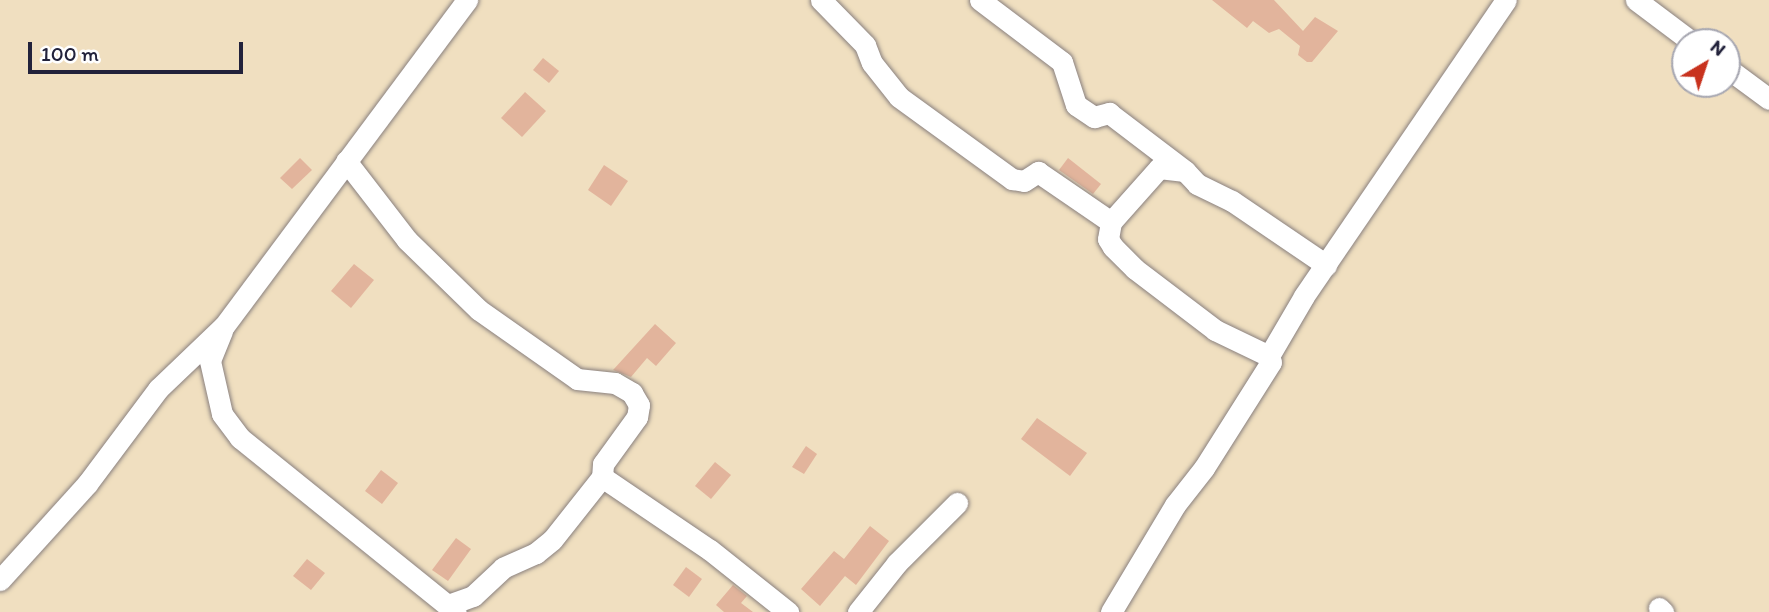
<!DOCTYPE html>
<html>
<head>
<meta charset="utf-8">
<style>
  body { margin:0 }
  #map { position:relative; width:1769px; height:612px; overflow:hidden; background:#f0dfc0; font-family:Itim,sans-serif }
  div>[style] { position:absolute }
  [style*='--x'] { left:calc(var(--x)*1px); top:calc(var(--y)*1px); width:calc(var(--w)*1px); rotate:calc(var(--a)*1deg) }
  .building>* { inset:0; background:#e2b49c }
  .roads { filter:drop-shadow(0 0 2px #89807e) drop-shadow(0 0 2px #89807e) }
  .minor>* { height:21px; margin:-10.5px; padding:0 10.5px; transform-origin:10.5px; border-radius:10.5px; background:#fff }
  span { translate:-50% -50%; white-space:nowrap; text-align:center; line-height:1.15; -webkit-text-stroke:6px #fff; paint-order:stroke }
  .north { position:absolute; left:1671px; top:28px; width:70px; height:70px; box-sizing:border-box; background:#fff; border:2px solid #a7a7b1; border-radius:50%; rotate:39deg; font-size:19px; font-weight:700; line-height:28px; text-align:center; color:#22223b }
  .north::after { content:''; display:block; margin:auto; width:24px; height:32px; background:#c8321e; clip-path:polygon(50% 0,100% 100%,50% 72%,0 100%) }
  .scale { position:absolute; left:28px; top:42px; width:215px; height:32px; box-sizing:border-box; border:4px solid #22223b; border-top:0; padding-left:9px; font-size:21px; line-height:24px; white-space:nowrap; color:#22223b; -webkit-text-stroke:5px #fff; paint-order:stroke }
</style>
</head>
<body>
<div id="map">
  <div class="building">
    <div style="clip-path:polygon(1212px 0,1274px 0,1303px 31px,1315px 17px,1338px 31px,1312px 62px,1307px 62px,1298px 55px,1300px 46px,1279px 29px,1269px 33px,1253px 21px,1247px 28px)"></div>
    <div style="clip-path:polygon(543px 58px,559px 71px,549px 83px,533px 70px)"></div>
    <div style="clip-path:polygon(525px 92px,546px 111px,522px 137px,501px 118px)"></div>
    <div style="clip-path:polygon(300px 158px,312px 170px,292px 189px,280px 178px)"></div>
    <div style="clip-path:polygon(1068px 158px,1101px 184px,1093px 194px,1059px 170px)"></div>
    <div style="clip-path:polygon(604px 165px,628px 181px,611px 206px,588px 190px)"></div>
    <div style="clip-path:polygon(354px 264px,374px 280px,351px 308px,331px 291px)"></div>
    <div style="clip-path:polygon(655px 324px,676px 343px,656px 366px,647px 358px,631px 377px,613px 370px)"></div>
    <div style="clip-path:polygon(1037px 418px,1087px 453px,1070px 476px,1021px 439px)"></div>
    <div style="clip-path:polygon(806px 446px,817px 454px,804px 474px,792px 467px)"></div>
    <div style="clip-path:polygon(715px 462px,731px 475px,711px 499px,695px 486px)"></div>
    <div style="clip-path:polygon(381px 470px,398px 483px,382px 504px,365px 491px)"></div>
    <div style="clip-path:polygon(870px 526px,889px 541px,856px 585px,845px 576px,820px 606px,801px 589px,834px 551px,844px 559px)"></div>
    <div style="clip-path:polygon(456px 538px,471px 549px,448px 581px,432px 570px)"></div>
    <div style="clip-path:polygon(307px 559px,325px 573px,311px 590px,293px 576px)"></div>
    <div style="clip-path:polygon(686px 567px,702px 579px,689px 597px,673px 585px)"></div>
    <div style="clip-path:polygon(733px 585px,747px 596px,741px 603px,753px 612px,724px 612px,716px 605px)"></div>
  </div>
  <div class="roads">
    <div class="minor">
      <div style="--x:821;--y:0;--w:63;--a:45.6"></div>
      <div style="--x:865;--y:45;--w:19;--a:69"></div>
      <div style="--x:872;--y:63;--w:43;--a:51.5"></div>
      <div style="--x:899;--y:97;--w:140;--a:36"></div>
      <div style="--x:1012;--y:179;--w:12;--a:9"></div>
      <div style="--x:1024;--y:181;--w:17;--a:-33"></div>
      <div style="--x:1038;--y:172;--w:88;--a:34.4"></div>
      <div style="--x:1111;--y:222;--w:17;--a:100"></div>
      <div style="--x:1108;--y:239;--w:9;--a:58"></div>
      <div style="--x:1113;--y:247;--w:31;--a:45"></div>
      <div style="--x:1135;--y:269;--w:101;--a:37.3"></div>
      <div style="--x:1215;--y:330;--w:60;--a:25.7"></div>
      <div style="--x:980;--y:0;--w:103;--a:37.1"></div>
      <div style="--x:1062;--y:62;--w:45;--a:72"></div>
      <div style="--x:1076;--y:105;--w:22;--a:34"></div>
      <div style="--x:1094;--y:117;--w:16;--a:-15"></div>
      <div style="--x:1109;--y:113;--w:96;--a:37.3"></div>
      <div style="--x:1636;--y:0;--w:70;--a:36.9"></div>
      <div style="--x:1727;--y:68;--w:52;--a:36.4"></div>
      <div style="--x:346;--y:161;--w:100;--a:52.3"></div>
      <div style="--x:407;--y:240;--w:100;--a:44.2"></div>
      <div style="--x:479;--y:310;--w:120;--a:35.1"></div>
      <div style="--x:577;--y:379;--w:38;--a:6"></div>
      <div style="--x:615;--y:383;--w:20;--a:30"></div>
      <div style="--x:632;--y:393;--w:14;--a:60"></div>
      <div style="--x:639;--y:405;--w:12;--a:99"></div>
      <div style="--x:637;--y:417;--w:58;--a:125.9"></div>
      <div style="--x:603;--y:464;--w:13;--a:94"></div>
      <div style="--x:602;--y:477;--w:80;--a:128.4"></div>
      <div style="--x:552;--y:540;--w:21;--a:141"></div>
      <div style="--x:536;--y:553;--w:36;--a:156"></div>
      <div style="--x:503;--y:568;--w:41;--a:137"></div>
      <div style="--x:473;--y:596;--w:27;--a:160"></div>
      <div style="--x:1111;--y:222;--w:72;--a:-48.4"></div>
      <div style="--x:1159;--y:168;--w:26;--a:7"></div>
      <div style="--x:1185;--y:171;--w:18;--a:47"></div>
      <div style="--x:1197;--y:184;--w:39;--a:26"></div>
      <div style="--x:1232;--y:201;--w:114;--a:34.2"></div>
      <div style="--x:222;--y:331;--w:32;--a:112"></div>
      <div style="--x:210;--y:361;--w:54;--a:77.2"></div>
      <div style="--x:222;--y:414;--w:30;--a:53"></div>
      <div style="--x:240;--y:438;--w:277;--a:38.9"></div>
      <div style="--x:602;--y:477;--w:130;--a:34.1"></div>
      <div style="--x:710;--y:550;--w:100;--a:38.5"></div>
      <div style="--x:0;--y:580;--w:130;--a:-47.8"></div>
      <div style="--x:87;--y:484;--w:119;--a:-53.2"></div>
      <div style="--x:158;--y:389;--w:91;--a:-43.7"></div>
      <div style="--x:224;--y:326;--w:407;--a:-53.3"></div>
      <div style="--x:1659;--y:608;--w:6;--a:45"></div>
      <div style="--x:858;--y:612;--w:63;--a:-51.5"></div>
      <div style="--x:897;--y:563;--w:85;--a:-45"></div>
      <div style="--x:1111;--y:612;--w:125;--a:-59.1"></div>
      <div style="--x:1175;--y:505;--w:47;--a:-51.9"></div>
      <div style="--x:1204;--y:468;--w:125;--a:-57.7"></div>
      <div style="--x:1271;--y:362;--w:6;--a:-108"></div>
      <div style="--x:1269;--y:356;--w:69;--a:-59.7"></div>
      <div style="--x:1304;--y:296;--w:358;--a:-55.7"></div>
    </div>
  </div>
  <div class="north">N</div>
  <div class="scale">100 m</div>
</div>
</body>
</html>
